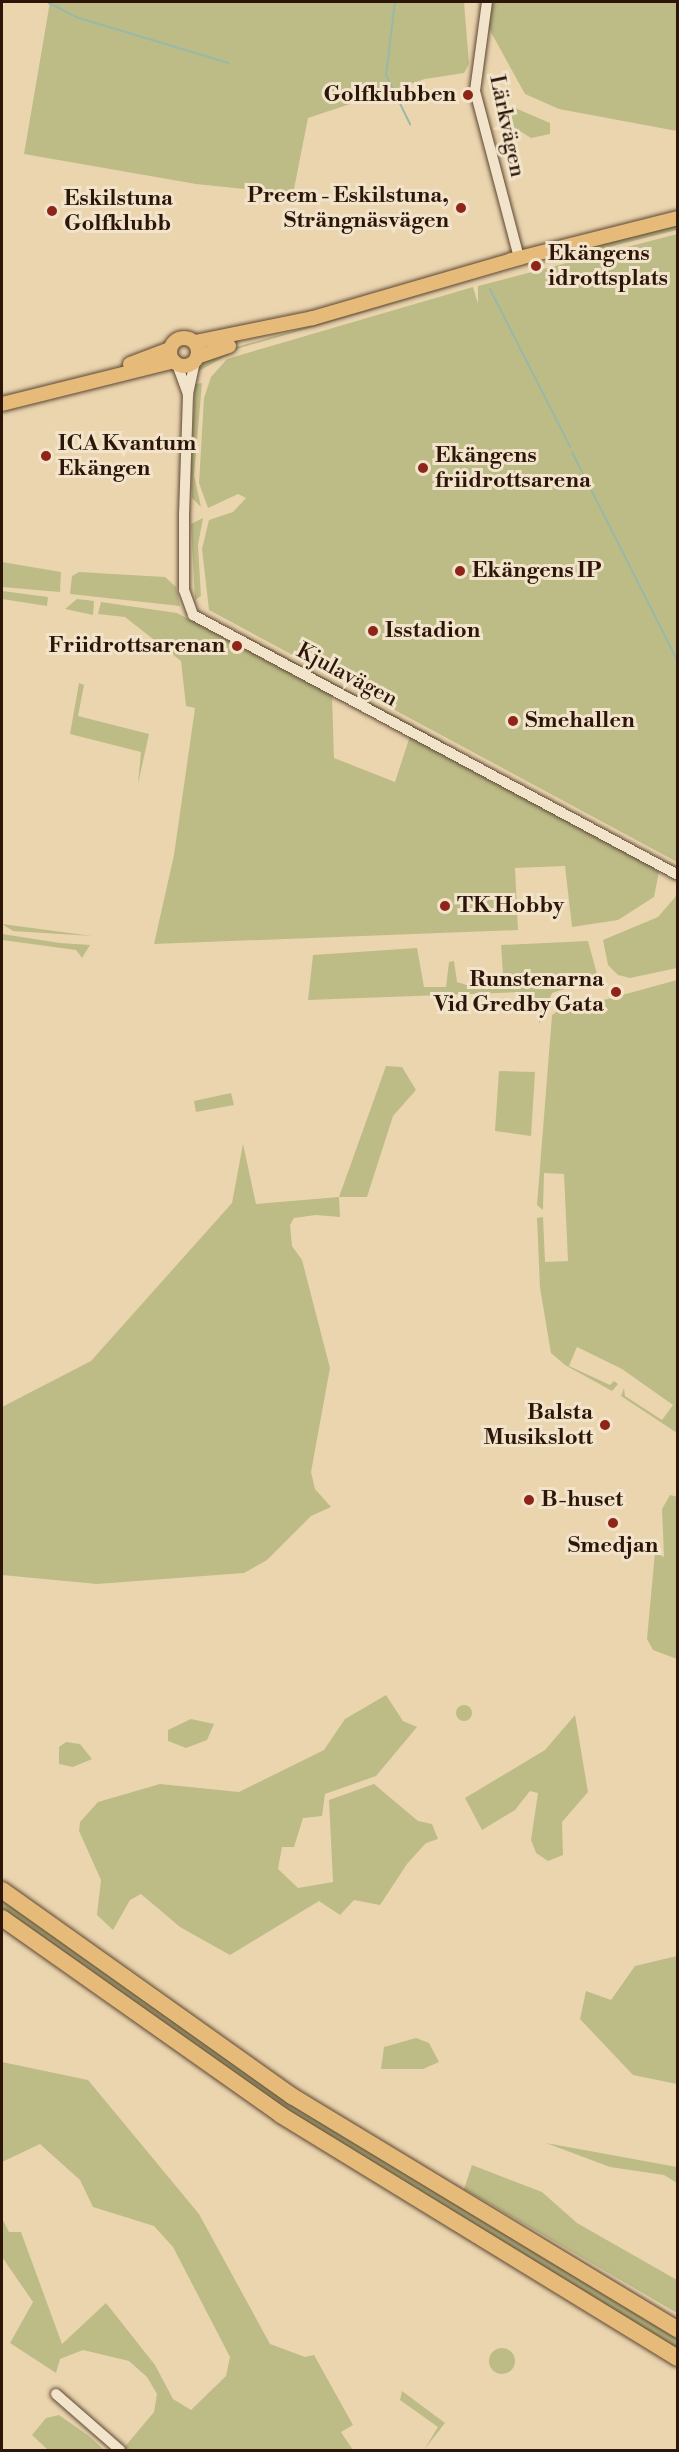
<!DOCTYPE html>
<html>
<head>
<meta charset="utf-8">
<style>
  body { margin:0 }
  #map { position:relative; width:679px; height:2452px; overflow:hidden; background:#ebd5af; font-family:"Libre Bodoni",serif }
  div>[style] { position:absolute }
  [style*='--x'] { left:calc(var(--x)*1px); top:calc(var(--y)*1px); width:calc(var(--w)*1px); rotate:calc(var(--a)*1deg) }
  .green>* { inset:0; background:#bdbc87 }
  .round { border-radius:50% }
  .stream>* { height:2px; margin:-1px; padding:0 1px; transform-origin:1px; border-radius:1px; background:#98b9a8 }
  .roads { filter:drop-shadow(0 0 2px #5c4632) drop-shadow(0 0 2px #5c4632) }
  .minor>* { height:10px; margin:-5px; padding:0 5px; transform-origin:5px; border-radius:5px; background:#f2e4cb }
  .major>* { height:14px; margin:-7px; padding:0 7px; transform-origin:7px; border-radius:7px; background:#e6ba78 }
  .major>.ring { margin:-7px; padding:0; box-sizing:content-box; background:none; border:14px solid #e6ba78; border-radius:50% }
  .highway>* { height:16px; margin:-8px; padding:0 8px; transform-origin:8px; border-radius:8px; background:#e6ba78 }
  .dots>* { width:16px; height:16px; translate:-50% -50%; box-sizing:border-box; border:3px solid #f2e4cb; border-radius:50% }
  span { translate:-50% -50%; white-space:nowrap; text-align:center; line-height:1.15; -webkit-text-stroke:6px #f2e4cb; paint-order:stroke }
  .poi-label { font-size:22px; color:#2d1609; font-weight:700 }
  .right { translate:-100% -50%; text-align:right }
  .left { translate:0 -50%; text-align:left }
  .street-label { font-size:22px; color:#2d1609 }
  .frame { position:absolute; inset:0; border:3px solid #2d1609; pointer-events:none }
</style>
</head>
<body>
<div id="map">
  <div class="green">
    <div style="clip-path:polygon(50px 2px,464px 2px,469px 64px,464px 73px,425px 79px,308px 118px,293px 194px,196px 184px,24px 154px)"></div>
    <div style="clip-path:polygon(490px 2px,677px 2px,677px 131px,559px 109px,525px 94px,487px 25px)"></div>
    <div style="clip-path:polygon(499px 101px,550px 123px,550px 134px,531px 138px,504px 121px)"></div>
    <div style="clip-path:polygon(677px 224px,677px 230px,541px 264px,551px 258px)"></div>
    <div style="clip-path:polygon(677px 234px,678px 234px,677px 862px,209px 610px,202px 549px,209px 520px,233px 512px,246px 498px,238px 494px,208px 508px,199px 483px,204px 398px,211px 377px,227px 359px,473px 287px,478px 304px,478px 286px)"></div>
    <div style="clip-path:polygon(482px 278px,240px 348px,197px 372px,198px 364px,218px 352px)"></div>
    <div style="clip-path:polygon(202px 383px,194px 475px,201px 507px,192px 498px,191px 469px,195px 384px)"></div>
    <div style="clip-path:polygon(203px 518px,198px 545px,201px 596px,195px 600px,191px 524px)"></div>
    <div style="clip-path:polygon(2px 562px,61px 572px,60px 592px,2px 587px)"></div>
    <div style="clip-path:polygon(79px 572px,165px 577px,176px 587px,180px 606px,70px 594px,72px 576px)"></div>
    <div style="clip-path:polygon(2px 591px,48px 597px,47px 606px,2px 599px)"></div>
    <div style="clip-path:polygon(77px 599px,94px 601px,93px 615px,65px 609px)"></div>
    <div style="clip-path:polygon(101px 602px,177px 613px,332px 695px,334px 758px,395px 782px,410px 736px,652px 867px,659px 872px,654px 897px,618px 920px,572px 927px,565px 866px,515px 868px,518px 930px,154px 944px,174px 855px,195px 708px,186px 706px,181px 661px,125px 617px,98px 614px)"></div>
    <div style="clip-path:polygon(248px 637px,446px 743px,445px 745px,247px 638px)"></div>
    <div style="clip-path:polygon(79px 683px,84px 685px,78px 716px,149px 734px,138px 784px,141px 752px,70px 734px)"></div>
    <div style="clip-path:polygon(677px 895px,677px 968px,630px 978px,618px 975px,608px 965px,603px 940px,658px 917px)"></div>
    <div style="clip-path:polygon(2px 924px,92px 936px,13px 931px)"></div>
    <div style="clip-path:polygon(2px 934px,60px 943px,90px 945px,82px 958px,76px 950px,2px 940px)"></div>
    <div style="clip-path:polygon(588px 941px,598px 978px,552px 993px,539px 1024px,541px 1001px,522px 992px,308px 1000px,313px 955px,417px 948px,424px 987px,446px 987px,449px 962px,454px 961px,457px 982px,473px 987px,486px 985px,486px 975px,503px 974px,501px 945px)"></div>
    <div style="clip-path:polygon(677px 980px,678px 980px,677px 1433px,621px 1396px,624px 1388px,625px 1396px,662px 1420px,673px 1405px,622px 1369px,577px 1347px,569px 1366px,610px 1385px,614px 1381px,618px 1384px,612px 1391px,565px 1365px,551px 1353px,540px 1288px,537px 1218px,543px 1217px,545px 1262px,568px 1261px,564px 1174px,544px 1173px,543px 1210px,537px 1205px,552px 1015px,576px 998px,604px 1000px)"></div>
    <div style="clip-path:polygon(386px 1066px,402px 1067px,416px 1090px,393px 1116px,367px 1197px,339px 1197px,340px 1217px,316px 1215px,294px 1218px,290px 1225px,292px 1246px,302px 1260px,330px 1368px,311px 1472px,315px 1489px,331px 1507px,311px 1516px,267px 1560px,244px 1573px,97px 1584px,2px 1575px,2px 1407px,91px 1361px,232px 1203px,243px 1144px,256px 1204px,339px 1197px)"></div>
    <div style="clip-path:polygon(499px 1071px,535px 1072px,531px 1136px,495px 1131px)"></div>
    <div style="clip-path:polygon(231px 1093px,234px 1105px,196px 1112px,194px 1101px)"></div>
    <div style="clip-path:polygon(670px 1495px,678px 1497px,677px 1659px,653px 1650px,647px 1639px,655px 1552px,664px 1557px,662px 1509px)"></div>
    <div style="clip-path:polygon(386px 1695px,403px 1721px,417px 1727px,376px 1776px,325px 1794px,322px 1816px,303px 1818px,294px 1847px,282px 1847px,278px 1869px,298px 1888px,333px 1882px,329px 1800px,374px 1784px,418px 1821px,432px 1824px,438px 1839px,426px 1843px,407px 1864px,380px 1905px,354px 1900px,340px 1915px,319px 1901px,230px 1955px,180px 1927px,141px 1894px,130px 1900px,113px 1930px,97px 1915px,101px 1880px,79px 1831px,80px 1822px,98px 1802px,160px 1784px,239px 1792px,324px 1750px,345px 1719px)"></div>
    <div class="round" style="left:456px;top:1705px;width:16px;height:16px"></div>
    <div style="clip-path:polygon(575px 1715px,588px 1792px,562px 1822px,563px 1855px,548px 1861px,536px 1853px,531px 1840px,538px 1793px,530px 1791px,515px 1810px,482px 1830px,465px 1798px,545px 1750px)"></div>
    <div style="clip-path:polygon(191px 1719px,214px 1724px,207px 1740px,186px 1748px,168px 1741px,168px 1730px)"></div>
    <div style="clip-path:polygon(66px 1742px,80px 1744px,92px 1759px,73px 1767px,59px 1764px,59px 1747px)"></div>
    <div style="clip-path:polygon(2px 1897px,246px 2072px,677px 2338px,677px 2350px,233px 2077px,2px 1909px)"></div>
    <div style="clip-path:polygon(677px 1956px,678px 1956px,677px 2084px,633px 2075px,580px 2019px,586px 1991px,611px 2000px,635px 1966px)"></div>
    <div style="clip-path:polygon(416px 2038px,429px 2043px,439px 2062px,423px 2069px,381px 2069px,384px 2047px)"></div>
    <div style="clip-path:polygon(2px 2062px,88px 2080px,199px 2214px,270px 2344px,305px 2357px,314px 2355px,353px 2425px,341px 2432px,353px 2450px,122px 2450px,154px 2412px,157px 2394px,147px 2377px,129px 2361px,83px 2350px,60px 2359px,56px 2373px,10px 2343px,33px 2302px,2px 2257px,2px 2218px,9px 2232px,21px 2232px,62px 2344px,106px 2303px,155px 2365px,173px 2399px,191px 2410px,226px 2376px,230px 2357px,173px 2247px,154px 2226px,93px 2207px,80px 2180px,40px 2144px,2px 2162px)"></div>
    <div style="clip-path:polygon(546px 2143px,677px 2167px,677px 2183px,664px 2175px,610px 2167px)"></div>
    <div style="clip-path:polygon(472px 2165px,542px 2192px,577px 2223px,677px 2280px,677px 2313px,464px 2189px)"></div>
    <div class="round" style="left:489px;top:2348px;width:26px;height:26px"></div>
    <div style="clip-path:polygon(402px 2391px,445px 2423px,424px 2450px,438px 2427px,400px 2400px)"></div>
    <div style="clip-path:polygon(59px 2415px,89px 2436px,104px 2450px,48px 2450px,32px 2435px,46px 2418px)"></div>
  </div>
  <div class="stream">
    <div style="--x:395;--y:2;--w:74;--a:97"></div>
    <div style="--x:386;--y:75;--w:55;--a:63.9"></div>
    <div style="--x:49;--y:3;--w:30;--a:27"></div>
    <div style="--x:76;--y:17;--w:159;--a:16.8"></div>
    <div style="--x:490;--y:289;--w:177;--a:63.1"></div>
    <div style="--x:572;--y:452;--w:235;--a:63.2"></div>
  </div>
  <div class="roads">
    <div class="minor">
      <div style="--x:487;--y:2;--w:90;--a:97.7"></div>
      <div style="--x:475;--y:91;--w:173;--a:75.2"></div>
      <div style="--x:195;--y:361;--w:35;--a:102"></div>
      <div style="--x:188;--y:395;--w:118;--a:91.9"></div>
      <div style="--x:184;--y:513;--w:77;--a:90"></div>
      <div style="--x:184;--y:590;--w:27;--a:70"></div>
      <div style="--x:193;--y:615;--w:550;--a:28.19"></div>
      <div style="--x:177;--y:364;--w:33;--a:70"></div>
      <div style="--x:56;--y:2394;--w:85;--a:41.2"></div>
    </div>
    <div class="major">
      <div style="--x:511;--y:260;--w:172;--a:-14.1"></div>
      <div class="ring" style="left:170px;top:338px;width:14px;height:14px"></div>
      <div style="--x:195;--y:342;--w:120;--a:-11.5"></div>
      <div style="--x:313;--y:318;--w:215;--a:-16.2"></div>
      <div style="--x:197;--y:357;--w:34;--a:-19"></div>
      <div style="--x:130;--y:364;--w:43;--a:-20.6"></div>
      <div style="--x:2;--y:404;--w:177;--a:-14"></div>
    </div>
    <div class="highway">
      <div style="--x:2;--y:1890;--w:356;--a:35.4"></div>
      <div style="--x:292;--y:2096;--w:451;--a:31.2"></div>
      <div style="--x:2;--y:1918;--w:342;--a:35.2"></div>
      <div style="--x:281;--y:2115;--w:465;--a:31.5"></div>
    </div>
  </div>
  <div class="dots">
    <div style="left:468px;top:95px;background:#8f2418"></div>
    <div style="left:461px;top:208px;background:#8f2418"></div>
    <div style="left:52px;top:211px;background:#8f2418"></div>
    <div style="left:536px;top:266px;background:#8f2418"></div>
    <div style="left:46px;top:456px;background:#8f2418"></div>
    <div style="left:423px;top:468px;background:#8f2418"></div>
    <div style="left:460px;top:571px;background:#8f2418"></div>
    <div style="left:373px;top:631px;background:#8f2418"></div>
    <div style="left:237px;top:646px;background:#8f2418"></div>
    <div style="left:513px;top:721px;background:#8f2418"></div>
    <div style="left:445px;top:906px;background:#8f2418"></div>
    <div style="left:616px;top:992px;background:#8f2418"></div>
    <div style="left:605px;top:1425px;background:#8f2418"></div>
    <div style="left:529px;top:1500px;background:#8f2418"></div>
    <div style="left:613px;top:1523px;background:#8f2418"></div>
  </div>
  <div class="poi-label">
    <span class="right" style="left:456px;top:95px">Golfklubben</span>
    <span class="right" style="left:449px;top:208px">Preem - Eskilstuna,<br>Strängnäsvägen</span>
    <span class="left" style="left:64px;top:211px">Eskilstuna<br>Golfklubb</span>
    <span class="left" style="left:548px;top:266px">Ekängens<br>idrottsplats</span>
    <span class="left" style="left:58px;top:456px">ICA Kvantum<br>Ekängen</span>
    <span class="left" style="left:435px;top:468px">Ekängens<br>friidrottsarena</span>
    <span class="left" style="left:472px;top:571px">Ekängens IP</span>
    <span class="left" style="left:385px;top:631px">Isstadion</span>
    <span class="right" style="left:225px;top:646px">Friidrottsarenan</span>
    <span class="left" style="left:525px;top:721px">Smehallen</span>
    <span class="left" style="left:457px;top:906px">TK Hobby</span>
    <span class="right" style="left:604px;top:992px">Runstenarna<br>Vid Gredby Gata</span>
    <span class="right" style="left:593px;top:1425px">Balsta<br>Musikslott</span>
    <span class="left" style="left:541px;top:1500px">B-huset</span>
    <span style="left:613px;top:1546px">Smedjan</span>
  </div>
  <div class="street-label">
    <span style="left:507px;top:126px;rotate:78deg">Lärkvägen</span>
    <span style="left:347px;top:675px;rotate:28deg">Kjulavägen</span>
  </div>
  <div class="frame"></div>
</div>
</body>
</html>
